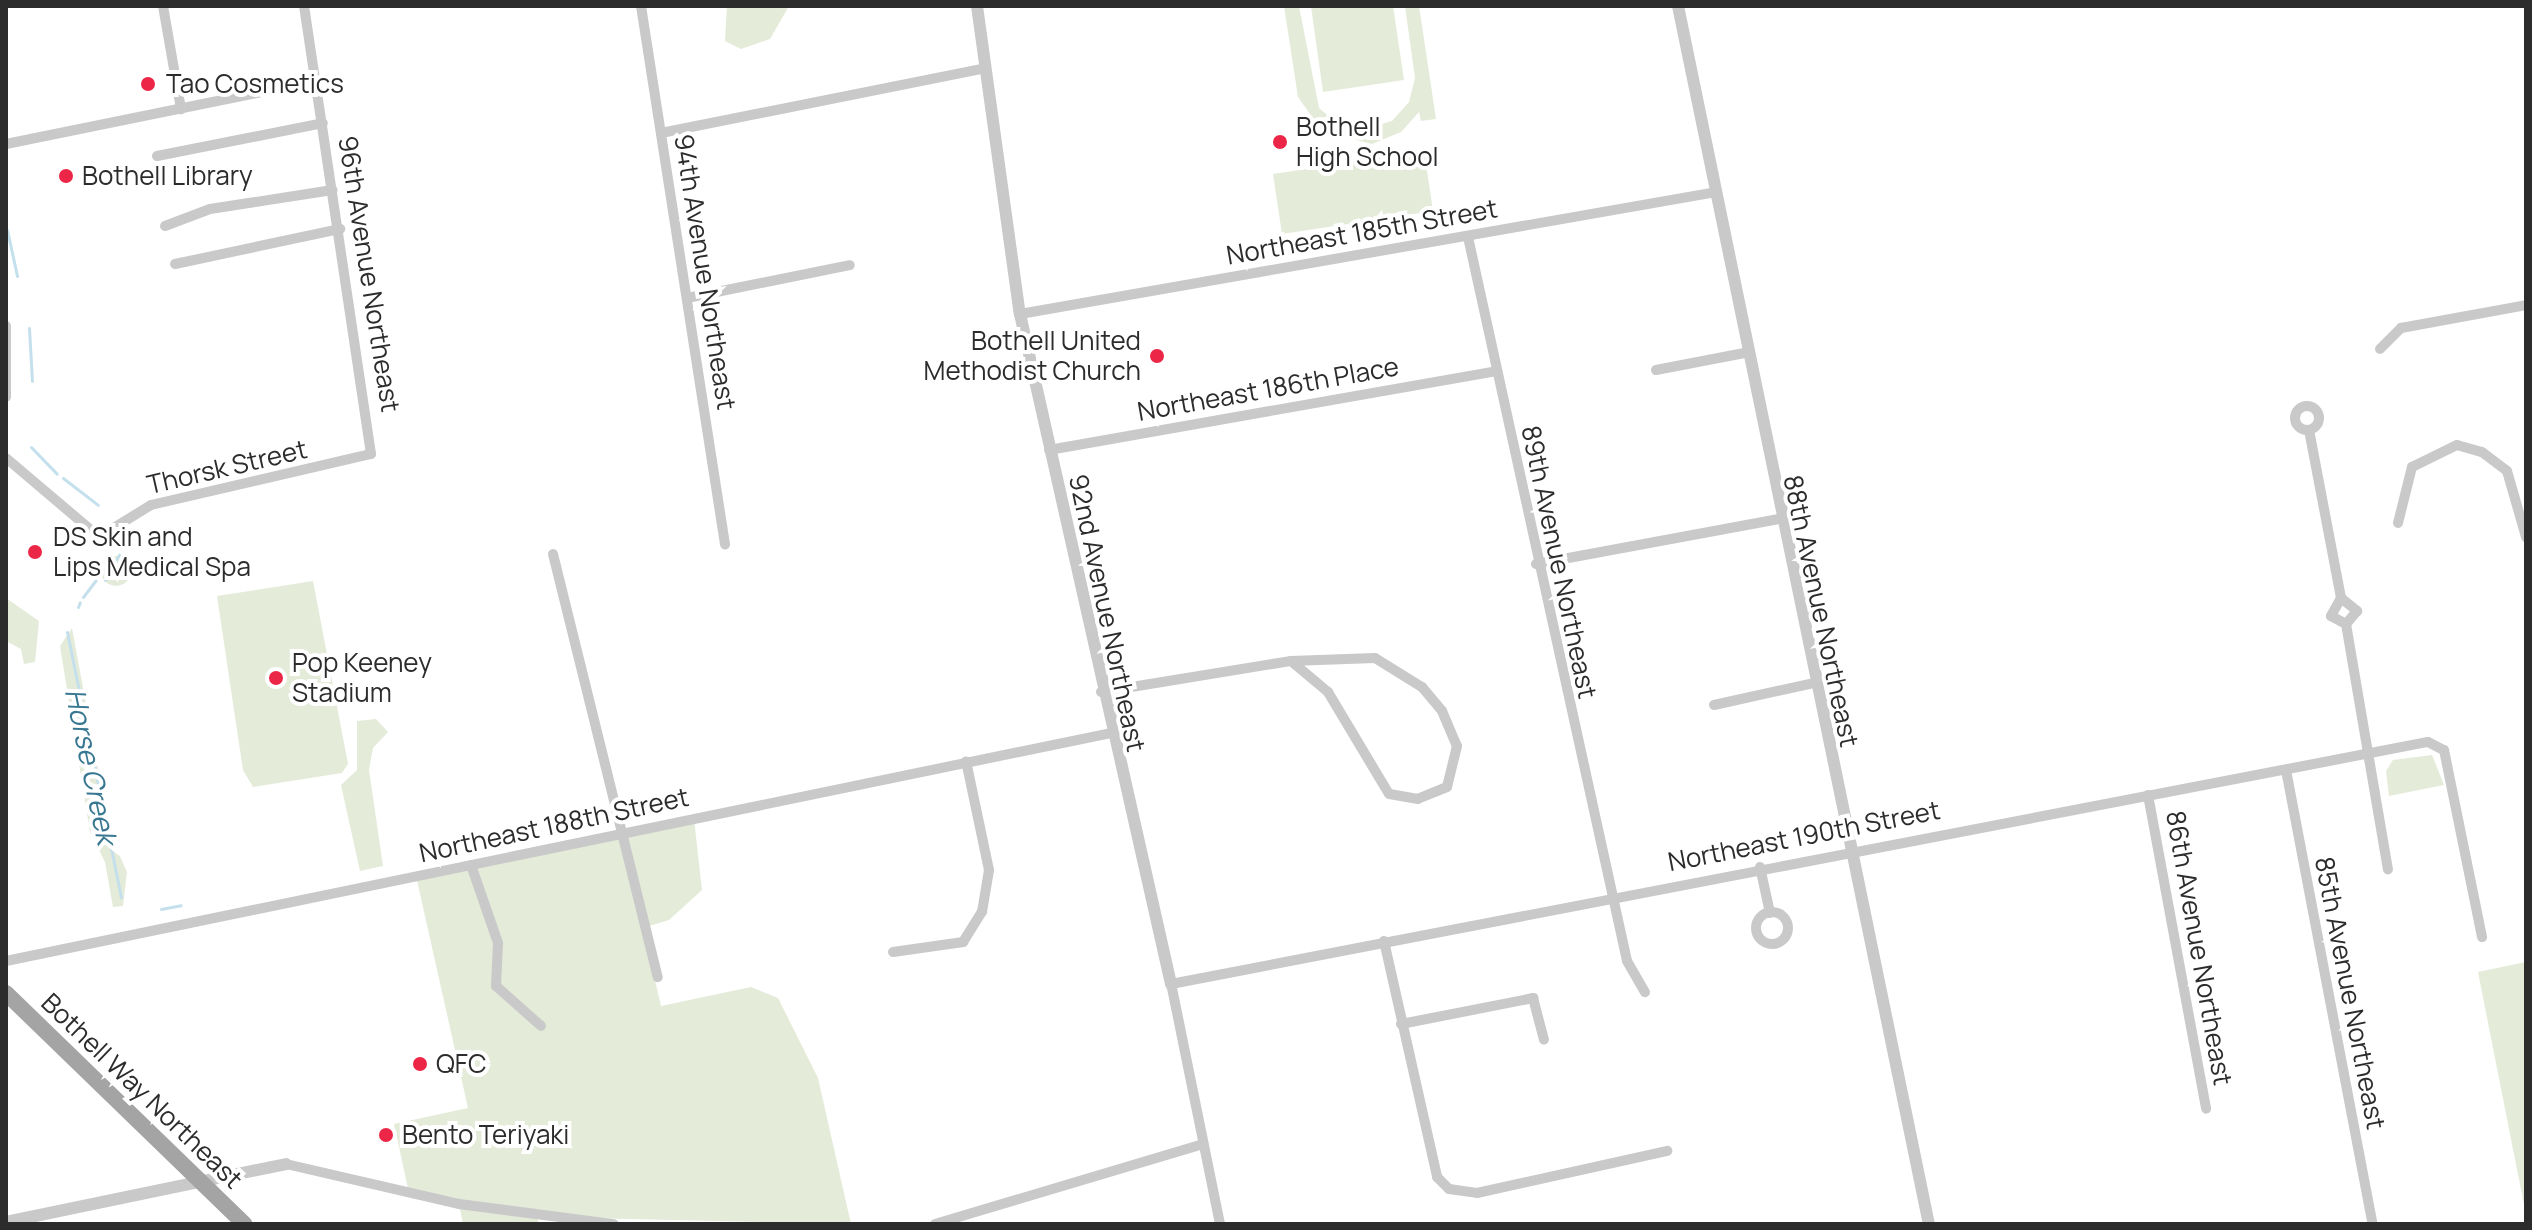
<!DOCTYPE html>
<html>
<head>
<meta charset="utf-8">
<style>
  body { margin:0 }
  #map { position:relative; width:2532px; height:1230px; overflow:hidden; background:#fff; font-family:Manrope,sans-serif }
  div>[style] { position:absolute }
  [style*='--x'] { left:calc(var(--x)*1px); top:calc(var(--y)*1px); width:calc(var(--w)*1px); rotate:calc(var(--a)*1deg) }
  .green>* { inset:0; background:#e4ebd9 }
  .round { border-radius:50% }
  .stream>* { height:3px; margin:-1.5px; padding:0 1.5px; transform-origin:1.5px; border-radius:1.5px; background:#c4e0ec }
  .minor>* { height:10px; margin:-5px; padding:0 5px; transform-origin:5px; border-radius:5px; background:#c9c9c9 }
  .minor>.ring { margin:-5px; padding:0; box-sizing:content-box; background:none; border:10px solid #c9c9c9; border-radius:50% }
  .tertiary>* { height:12px; margin:-6px; padding:0 6px; transform-origin:6px; border-radius:6px; background:#c9c9c9 }
  .primary>* { height:16px; margin:-8px; padding:0 8px; transform-origin:8px; border-radius:8px; background:#a4a4a4 }
  .dots>* { width:22px; height:22px; translate:-50% -50%; box-sizing:border-box; border:4px solid #fff; border-radius:50% }
  span { translate:-50% -50%; white-space:nowrap; text-align:center; line-height:1.15; -webkit-text-stroke:8px #fff; paint-order:stroke }
  .poi-label { font-size:26px; color:#2c2c2c }
  .left { translate:0 -50%; text-align:left }
  .right { translate:-100% -50%; text-align:right }
  .street-label { font-size:26px; color:#2c2c2c }
  .water-label { font-size:28px; color:#387791; font-style:italic }
  .frame { position:absolute; inset:0; border:8px solid #2c2c2c; pointer-events:none }
</style>
</head>
<body>
<div id="map">
  <div class="green">
    <div style="clip-path:polygon(727px 6px,789px 6px,770px 39px,741px 49px,725px 41px)"></div>
    <div style="clip-path:polygon(1284px 6px,1299px 6px,1319px 108px,1338px 124px,1361px 130px,1392px 121px,1409px 102px,1415px 78px,1405px 6px,1419px 6px,1436px 119px,1421px 121px,1419px 112px,1401px 132px,1372px 144px,1322px 131px,1298px 97px)"></div>
    <div style="clip-path:polygon(1311px 6px,1393px 6px,1404px 80px,1323px 92px)"></div>
    <div style="clip-path:polygon(1424px 151px,1433px 211px,1282px 234px,1273px 174px)"></div>
    <div class="round" style="left:101px;top:556px;width:30px;height:30px"></div>
    <div style="clip-path:polygon(313px 581px,348px 764px,342px 773px,253px 787px,243px 770px,217px 596px)"></div>
    <div style="clip-path:polygon(6px 598px,39px 621px,35px 662px,24px 664px,21px 649px,6px 641px)"></div>
    <div style="clip-path:polygon(72px 628px,110px 834px,127px 872px,123px 906px,113px 907px,105px 862px,90px 832px,60px 646px)"></div>
    <div style="clip-path:polygon(376px 719px,388px 732px,373px 748px,369px 770px,383px 866px,360px 871px,341px 785px,357px 770px,357px 721px)"></div>
    <div style="clip-path:polygon(2432px 755px,2444px 785px,2389px 796px,2386px 771px,2393px 760px)"></div>
    <div style="clip-path:polygon(694px 819px,702px 890px,669px 920px,643px 928px,661px 1006px,751px 987px,778px 998px,818px 1078px,851px 1224px,537px 1217px,539px 1224px,463px 1224px,459px 1204px,409px 1193px,394px 1124px,468px 1108px,416px 876px)"></div>
    <div style="clip-path:polygon(2526px 962px,2526px 1215px,2478px 972px)"></div>
  </div>
  <div class="stream">
    <div style="--x:7;--y:230;--w:47;--a:77.7"></div>
    <div style="--x:29;--y:328;--w:53;--a:86.8"></div>
    <div style="--x:31;--y:447;--w:37;--a:46"></div>
    <div style="--x:63;--y:478;--w:44;--a:37.6"></div>
    <div style="--x:116;--y:542;--w:8;--a:50"></div>
    <div style="--x:105;--y:580;--w:29;--a:-61"></div>
    <div style="--x:83;--y:597;--w:21;--a:-53"></div>
    <div style="--x:78;--y:607;--w:5;--a:-68"></div>
    <div style="--x:67;--y:632;--w:271;--a:78.5"></div>
    <div style="--x:161;--y:909;--w:20;--a:-11"></div>
  </div>
  <div class="minor">
    <div style="--x:163;--y:6;--w:105;--a:80.1"></div>
    <div style="--x:641;--y:6;--w:545;--a:81.13"></div>
    <div style="--x:661;--y:133;--w:331;--a:-11.3"></div>
    <div style="--x:6;--y:144;--w:316;--a:-11.5"></div>
    <div style="--x:157;--y:156;--w:169;--a:-11.2"></div>
    <div style="--x:165;--y:226;--w:48;--a:-20.7"></div>
    <div style="--x:210;--y:209;--w:124;--a:-8.8"></div>
    <div style="--x:1468;--y:237;--w:741;--a:77.61"></div>
    <div style="--x:1627;--y:961;--w:36;--a:60"></div>
    <div style="--x:175;--y:264;--w:169;--a:-12"></div>
    <div style="--x:687;--y:298;--w:166;--a:-11.4"></div>
    <div style="--x:1020;--y:314;--w:702;--a:-9.93"></div>
    <div style="--x:6;--y:326;--w:71;--a:90"></div>
    <div style="--x:2380;--y:349;--w:30;--a:-45"></div>
    <div style="--x:2401;--y:328;--w:127;--a:-10.4"></div>
    <div style="--x:1656;--y:370;--w:90;--a:-10.9"></div>
    <div class="ring" style="left:2295px;top:406px;width:14px;height:14px"></div>
    <div style="--x:2309;--y:430;--w:171;--a:79.2"></div>
    <div style="--x:1049;--y:450;--w:453;--a:-10"></div>
    <div style="--x:6;--y:458;--w:122;--a:40.3"></div>
    <div style="--x:99;--y:537;--w:61;--a:-31.6"></div>
    <div style="--x:151;--y:505;--w:226;--a:-13.1"></div>
    <div style="--x:371;--y:454;--w:453;--a:-98.5"></div>
    <div style="--x:2398;--y:523;--w:58;--a:-76"></div>
    <div style="--x:2412;--y:467;--w:50;--a:-26.1"></div>
    <div style="--x:2457;--y:445;--w:26;--a:16"></div>
    <div style="--x:2482;--y:452;--w:31;--a:37"></div>
    <div style="--x:2507;--y:471;--w:69;--a:73.9"></div>
    <div style="--x:553;--y:554;--w:436;--a:76.1"></div>
    <div style="--x:1536;--y:564;--w:247;--a:-10.5"></div>
    <div style="--x:2346;--y:624;--w:17;--a:-152"></div>
    <div style="--x:2331;--y:616;--w:21;--a:-61"></div>
    <div style="--x:2341;--y:598;--w:21;--a:39"></div>
    <div style="--x:2357;--y:611;--w:17;--a:130"></div>
    <div style="--x:2346;--y:624;--w:249;--a:80.3"></div>
    <div style="--x:1101;--y:692;--w:193;--a:-9.3"></div>
    <div style="--x:1291;--y:661;--w:84;--a:-2"></div>
    <div style="--x:1375;--y:658;--w:55;--a:31.7"></div>
    <div style="--x:1422;--y:687;--w:31;--a:50"></div>
    <div style="--x:1442;--y:711;--w:38;--a:67"></div>
    <div style="--x:1457;--y:746;--w:42;--a:103.7"></div>
    <div style="--x:1447;--y:787;--w:31;--a:158"></div>
    <div style="--x:1418;--y:799;--w:29;--a:-170"></div>
    <div style="--x:1389;--y:794;--w:119;--a:-120.9"></div>
    <div style="--x:1328;--y:692;--w:48;--a:-140"></div>
    <div style="--x:1714;--y:705;--w:102;--a:-12.4"></div>
    <div style="--x:2286;--y:770;--w:462;--a:79.2"></div>
    <div style="--x:2148;--y:795;--w:319;--a:79.5"></div>
    <div style="--x:471;--y:865;--w:83;--a:70.9"></div>
    <div style="--x:498;--y:943;--w:43;--a:92.7"></div>
    <div style="--x:496;--y:986;--w:60;--a:41.6"></div>
    <div style="--x:1760;--y:867;--w:47;--a:77.7"></div>
    <div class="ring" style="left:1756px;top:912px;width:22px;height:22px"></div>
    <div style="--x:1384;--y:941;--w:242;--a:77.3"></div>
    <div style="--x:1437;--y:1177;--w:17;--a:45"></div>
    <div style="--x:1449;--y:1189;--w:28;--a:8"></div>
    <div style="--x:1477;--y:1193;--w:195;--a:-12.5"></div>
    <div style="--x:893;--y:952;--w:71;--a:-8.1"></div>
    <div style="--x:963;--y:942;--w:36;--a:-58"></div>
    <div style="--x:982;--y:912;--w:43;--a:-80.5"></div>
    <div style="--x:989;--y:870;--w:111;--a:-101.9"></div>
    <div style="--x:6;--y:961;--w:1128;--a:-11.66"></div>
    <div style="--x:1401;--y:1024;--w:135;--a:-11.1"></div>
    <div style="--x:1533;--y:998;--w:43;--a:75.3"></div>
    <div style="--x:286;--y:1164;--w:178;--a:13"></div>
    <div style="--x:459;--y:1204;--w:156;--a:7.4"></div>
    <div style="--x:935;--y:1224;--w:280;--a:-16.6"></div>
    <div style="--x:1220;--y:1224;--w:245;--a:-101.5"></div>
    <div style="--x:1171;--y:984;--w:1280;--a:-10.9"></div>
    <div style="--x:2428;--y:742;--w:18;--a:27"></div>
    <div style="--x:2444;--y:750;--w:191;--a:78.5"></div>
  </div>
  <div class="tertiary">
    <div style="--x:977;--y:6;--w:311;--a:82.1"></div>
    <div style="--x:1020;--y:314;--w:687;--a:77.3"></div>
    <div style="--x:1678;--y:6;--w:1244;--a:78.36"></div>
    <div style="--x:6;--y:1222;--w:286;--a:-11.7"></div>
  </div>
  <div class="primary">
    <div style="--x:6;--y:993;--w:332;--a:44.1"></div>
  </div>
  <div class="dots">
    <div style="left:148px;top:84px;background:#ec2647"></div>
    <div style="left:1280px;top:142px;background:#ec2647"></div>
    <div style="left:66px;top:176px;background:#ec2647"></div>
    <div style="left:1157px;top:356px;background:#ec2647"></div>
    <div style="left:35px;top:552px;background:#ec2647"></div>
    <div style="left:276px;top:678px;background:#ec2647"></div>
    <div style="left:420px;top:1064px;background:#ec2647"></div>
    <div style="left:386px;top:1135px;background:#ec2647"></div>
  </div>
  <div class="poi-label">
    <span class="left" style="left:166px;top:84px">Tao Cosmetics</span>
    <span class="left" style="left:1296px;top:142px">Bothell<br>High School</span>
    <span class="left" style="left:82px;top:176px">Bothell Library</span>
    <span class="right" style="left:1141px;top:356px">Bothell United<br>Methodist Church</span>
    <span class="left" style="left:53px;top:552px">DS Skin and<br>Lips Medical Spa</span>
    <span class="left" style="left:292px;top:678px">Pop Keeney<br>Stadium</span>
    <span class="left" style="left:436px;top:1064px">QFC</span>
    <span class="left" style="left:402px;top:1135px">Bento Teriyaki</span>
  </div>
  <div class="street-label">
    <span style="left:1362px;top:232px;rotate:-10deg">Northeast 185th Street</span>
    <span style="left:705px;top:272px;rotate:81deg">94th Avenue Northeast</span>
    <span style="left:369px;top:274px;rotate:81deg">96th Avenue Northeast</span>
    <span style="left:1268px;top:389px;rotate:-10deg">Northeast 186th Place</span>
    <span style="left:227px;top:467px;rotate:-13deg">Thorsk Street</span>
    <span style="left:1559px;top:562px;rotate:78deg">89th Avenue Northeast</span>
    <span style="left:1821px;top:611px;rotate:78deg">88th Avenue Northeast</span>
    <span style="left:1107px;top:613px;rotate:78deg">92nd Avenue Northeast</span>
    <span style="left:554px;top:825px;rotate:-12deg">Northeast 188th Street</span>
    <span style="left:1804px;top:836px;rotate:-11deg">Northeast 190th Street</span>
    <span style="left:2199px;top:948px;rotate:80deg">86th Avenue Northeast</span>
    <span style="left:2350px;top:993px;rotate:79deg">85th Avenue Northeast</span>
    <span style="left:142px;top:1091px;rotate:44deg">Bothell Way Northeast</span>
  </div>
  <div class="water-label">
    <span style="left:92px;top:766px;rotate:78deg">Horse Creek</span>
  </div>
  <div class="frame"></div>
</div>
</body>
</html>
